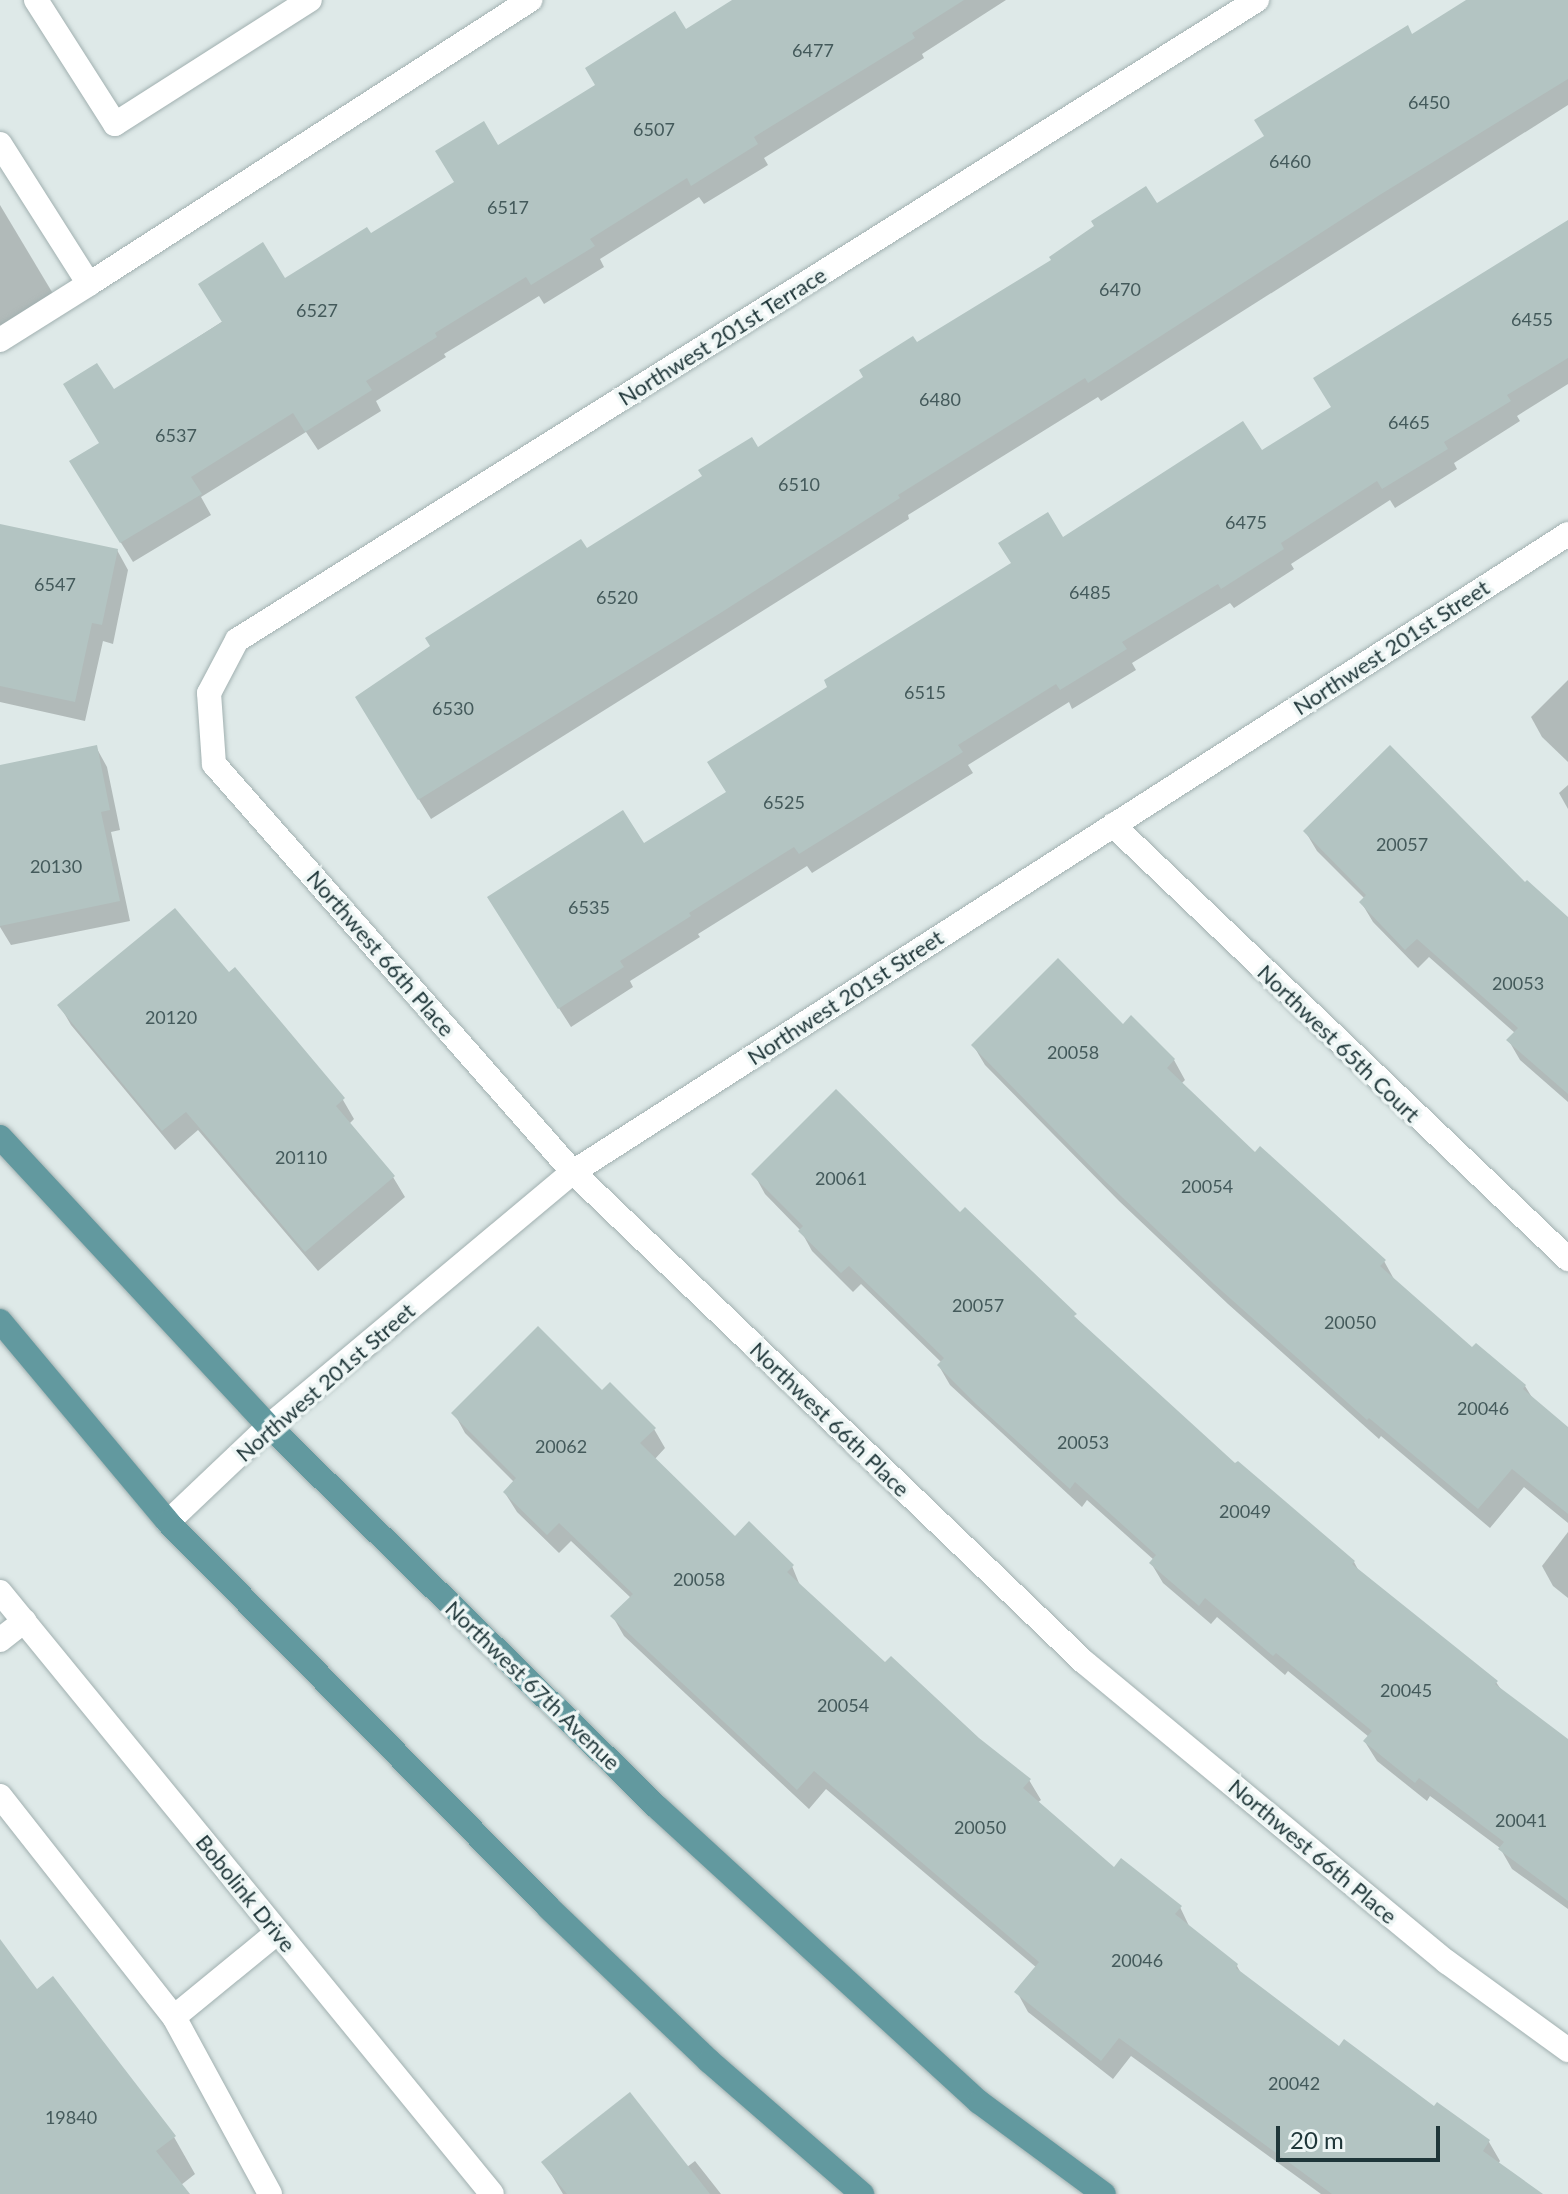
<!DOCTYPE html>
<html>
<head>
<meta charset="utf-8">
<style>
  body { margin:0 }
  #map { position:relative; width:1568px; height:2194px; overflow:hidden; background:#dee9e8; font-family:Lato,sans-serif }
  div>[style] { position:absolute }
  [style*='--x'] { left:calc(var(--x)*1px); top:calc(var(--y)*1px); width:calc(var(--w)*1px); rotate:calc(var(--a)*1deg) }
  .shadow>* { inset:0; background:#0003 }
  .building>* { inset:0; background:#b3c4c2 }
  .roads { filter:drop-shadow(0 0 2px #a1b0b0) drop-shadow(0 0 2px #a1b0b0) }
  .minor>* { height:24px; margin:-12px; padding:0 12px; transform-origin:12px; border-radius:12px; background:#fff }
  .major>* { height:24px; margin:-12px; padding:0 12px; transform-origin:12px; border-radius:12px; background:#62999f }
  span { translate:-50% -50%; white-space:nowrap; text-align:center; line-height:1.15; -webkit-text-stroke:7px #eef6f5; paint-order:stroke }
  .number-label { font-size:18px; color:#445a5b }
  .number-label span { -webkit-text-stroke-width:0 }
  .street-label { font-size:22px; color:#1f3639 }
  .scale { position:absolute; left:1276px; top:2126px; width:164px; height:36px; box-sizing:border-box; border:4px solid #1f3639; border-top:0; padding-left:10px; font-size:24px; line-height:28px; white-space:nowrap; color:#1f3639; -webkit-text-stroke:6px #eef6f5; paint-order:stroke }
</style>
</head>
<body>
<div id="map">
  <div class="shadow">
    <div style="clip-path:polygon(736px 0,1006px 0,922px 54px,924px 58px,764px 158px,768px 165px,704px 204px,699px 197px,600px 259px,604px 267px,544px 304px,539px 296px,444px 354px,446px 357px,376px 401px,381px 411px,318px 450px,306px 432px,201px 497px,211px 515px,133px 562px,83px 482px,101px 444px,113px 392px,285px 281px,371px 236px,456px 183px,497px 148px)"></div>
    <div style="clip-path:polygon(1470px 0,1568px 0,1568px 105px,1101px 401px,1098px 397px,908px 515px,909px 519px,431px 819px,368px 717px,586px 551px,757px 450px,916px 345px,1157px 205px,1266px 137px)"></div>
    <div style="clip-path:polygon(0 205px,55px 297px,0 330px)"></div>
    <div style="clip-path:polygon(1568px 221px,1568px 384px,1517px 416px,1520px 421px,1454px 463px,1457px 469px,1395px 508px,1390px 500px,1291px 564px,1294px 569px,1234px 608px,1230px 603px,1132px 663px,1136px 670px,1072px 709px,1069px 702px,968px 765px,973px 773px,812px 873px,807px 866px,698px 934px,700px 937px,630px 981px,633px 987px,571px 1027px,501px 918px,643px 846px,728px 793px,1063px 540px,1262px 453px,1333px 408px)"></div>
    <div style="clip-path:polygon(0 526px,117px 550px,128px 570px,113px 644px,103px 641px,85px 721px,0 702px)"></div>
    <div style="clip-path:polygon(1568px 680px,1568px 762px,1542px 737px,1531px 717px)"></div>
    <div style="clip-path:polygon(96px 747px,107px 767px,120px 830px,111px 832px,130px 921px,11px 945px,0 927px,0 767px)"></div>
    <div style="clip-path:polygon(1568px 785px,1568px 809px,1559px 793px)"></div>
    <div style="clip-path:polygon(1305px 831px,1525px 885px,1568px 919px,1568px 1102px,1520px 1060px,1509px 1041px,1515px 1033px,1429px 957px,1418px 968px,1373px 922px,1361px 902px,1365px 899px,1317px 851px)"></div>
    <div style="clip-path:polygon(60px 1006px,343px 1100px,354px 1119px,349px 1124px,393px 1177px,405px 1197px,318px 1271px,198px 1130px,175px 1150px,71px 1025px)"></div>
    <div style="clip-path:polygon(1123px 1026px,1174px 1060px,1185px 1080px,1181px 1084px,1255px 1155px,1384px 1261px,1395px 1281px,1472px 1350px,1525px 1386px,1533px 1399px,1568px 1429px,1568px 1523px,1524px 1487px,1490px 1528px,1381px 1436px,1379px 1439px,1228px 1304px,1119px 1201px,985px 1065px,973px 1045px)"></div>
    <div style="clip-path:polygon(754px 1174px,960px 1215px,965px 1209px,1080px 1324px,1235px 1466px,1238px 1463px,1354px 1562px,1360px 1573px,1496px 1682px,1502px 1691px,1568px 1741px,1568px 1909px,1512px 1869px,1500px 1848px,1430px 1796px,1427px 1801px,1377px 1761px,1365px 1742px,1369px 1737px,1288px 1671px,1285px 1675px,1217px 1617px,1211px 1624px,1163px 1583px,1151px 1563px,1154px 1560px,1087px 1500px,1082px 1507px,950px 1385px,939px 1366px,942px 1363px,861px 1284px,853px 1292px,812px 1251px,801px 1231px,765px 1194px)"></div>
    <div style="clip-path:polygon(602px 1393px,654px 1429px,665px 1448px,654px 1460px,735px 1539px,792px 1566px,801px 1588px,885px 1665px,1029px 1780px,1041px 1800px,1037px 1803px,1114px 1870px,1180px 1907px,1190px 1928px,1237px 1966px,1242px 1975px,1339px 2049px,1435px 2109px,1438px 2105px,1489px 2142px,1500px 2161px,1498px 2164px,1540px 2194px,1321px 2194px,1131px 2056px,1113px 2079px,1028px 2012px,1017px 1992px,1037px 1968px,826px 1789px,809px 1809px,624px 1636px,613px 1617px,631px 1598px,571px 1541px,559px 1553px,517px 1512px,505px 1493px,515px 1483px,465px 1433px,454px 1413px)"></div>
    <div style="clip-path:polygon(1568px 1532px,1568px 1598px,1553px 1586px,1542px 1566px)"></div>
    <div style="clip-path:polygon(0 1943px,37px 1991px,174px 2137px,195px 2174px,181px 2185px,188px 2194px,0 2194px)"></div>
    <div style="clip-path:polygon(695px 2161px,721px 2194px,563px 2194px,544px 2162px,687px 2167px)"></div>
  </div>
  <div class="building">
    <div style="clip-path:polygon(732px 0,964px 0,912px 33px,915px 38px,754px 137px,758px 144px,691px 186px,687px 178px,590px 239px,595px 246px,531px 285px,526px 277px,435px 333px,437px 337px,366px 381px,372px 390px,305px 432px,293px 413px,191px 477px,202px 494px,120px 543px,69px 461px,99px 443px,63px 384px,97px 363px,114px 389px,222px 322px,198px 284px,263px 242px,285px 278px,367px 227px,371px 233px,454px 182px,435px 151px,484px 121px,498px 145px,595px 85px,585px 68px,675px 11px,686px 29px)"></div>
    <div style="clip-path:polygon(1466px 0,1568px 0,1568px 79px,1378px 196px,1088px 383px,1085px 378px,898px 495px,900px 498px,722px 612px,418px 800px,355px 697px,430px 646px,425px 638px,581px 539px,587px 548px,702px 476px,698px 470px,752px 437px,758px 447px,863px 377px,859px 370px,913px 336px,917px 342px,1051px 260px,1049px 257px,1094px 226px,1091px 221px,1146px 186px,1157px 203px,1264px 136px,1254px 120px,1408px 25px,1412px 34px)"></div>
    <div style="clip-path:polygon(1568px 220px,1568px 358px,1507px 395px,1511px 401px,1444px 442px,1448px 449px,1382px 489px,1377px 481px,1281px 543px,1284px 549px,1221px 589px,1218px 584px,1122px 642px,1127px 649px,1060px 690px,1056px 684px,958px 745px,963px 752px,799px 854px,794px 847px,689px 913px,691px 916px,620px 961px,624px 967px,558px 1009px,487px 897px,623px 810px,644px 843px,726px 792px,707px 762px,827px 687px,824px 680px,1011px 563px,998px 543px,1048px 512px,1063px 537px,1243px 421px,1262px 450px,1331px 407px,1313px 378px)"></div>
    <div style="clip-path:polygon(0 524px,118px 549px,102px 625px,92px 623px,75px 702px,0 686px)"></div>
    <div style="clip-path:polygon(97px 745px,110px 810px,101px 812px,120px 901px,0 926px,0 765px)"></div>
    <div style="clip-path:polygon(1390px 745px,1525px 882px,1527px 880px,1568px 917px,1568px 1094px,1506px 1040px,1518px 1028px,1417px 939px,1405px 950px,1359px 902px,1366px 895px,1303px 831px)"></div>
    <div style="clip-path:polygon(175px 908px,229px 972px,235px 967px,345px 1098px,336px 1106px,395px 1176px,305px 1252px,186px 1112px,162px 1131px,57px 1005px)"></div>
    <div style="clip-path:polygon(1058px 958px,1123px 1024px,1131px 1015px,1175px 1059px,1167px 1068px,1255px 1152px,1260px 1146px,1386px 1260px,1380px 1266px,1472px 1347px,1476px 1343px,1526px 1385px,1523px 1389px,1568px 1427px,1568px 1514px,1512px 1469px,1478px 1509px,1369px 1418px,1367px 1420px,1214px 1284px,1105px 1181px,971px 1045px)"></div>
    <div style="clip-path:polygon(836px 1089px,960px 1212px,965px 1207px,1077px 1314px,1074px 1316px,1235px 1463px,1238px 1461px,1355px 1561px,1352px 1564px,1498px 1681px,1495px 1684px,1568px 1739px,1568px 1901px,1498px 1849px,1504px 1842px,1419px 1778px,1415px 1783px,1363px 1741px,1372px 1731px,1276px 1653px,1273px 1656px,1205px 1598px,1199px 1606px,1149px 1563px,1156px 1555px,1075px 1482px,1070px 1489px,976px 1404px,937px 1365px,944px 1358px,849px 1266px,841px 1273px,798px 1231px,803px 1226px,751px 1174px)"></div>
    <div style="clip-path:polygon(538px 1326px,602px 1390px,610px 1382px,656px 1428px,640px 1443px,735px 1536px,749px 1521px,794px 1565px,787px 1572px,885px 1662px,891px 1656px,979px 1738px,1031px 1779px,1023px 1788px,1114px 1867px,1121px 1858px,1182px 1906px,1175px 1914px,1238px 1964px,1236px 1968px,1339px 2046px,1344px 2039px,1434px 2106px,1437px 2102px,1490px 2140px,1483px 2151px,1543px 2194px,1332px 2194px,1119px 2038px,1101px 2061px,1014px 1992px,1039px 1962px,814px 1771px,797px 1790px,610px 1616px,633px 1594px,559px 1523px,547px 1535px,503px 1492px,516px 1478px,451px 1413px)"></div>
    <div style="clip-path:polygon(0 1939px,37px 1989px,53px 1976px,176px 2136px,156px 2151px,190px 2194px,0 2194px)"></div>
    <div style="clip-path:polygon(630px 2092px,710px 2194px,567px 2194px,541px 2162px)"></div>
  </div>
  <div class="roads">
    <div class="minor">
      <div style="--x:36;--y:0;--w:147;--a:57.5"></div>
      <div style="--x:115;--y:124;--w:231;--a:-32.5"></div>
      <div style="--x:1257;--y:0;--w:1204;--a:147.89"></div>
      <div style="--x:237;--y:640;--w:60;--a:117.8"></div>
      <div style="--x:209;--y:693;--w:71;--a:86"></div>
      <div style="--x:214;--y:764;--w:543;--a:48.66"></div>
      <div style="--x:573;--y:1172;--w:708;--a:43.8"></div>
      <div style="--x:1084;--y:1662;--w:471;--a:39.6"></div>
      <div style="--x:1447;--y:1962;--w:150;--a:36"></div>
      <div style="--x:0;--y:144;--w:166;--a:57.6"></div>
      <div style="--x:89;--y:284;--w:105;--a:147.8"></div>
      <div style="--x:89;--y:284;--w:525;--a:-32.78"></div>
      <div style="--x:1113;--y:825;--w:629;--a:43.65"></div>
      <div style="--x:168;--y:1522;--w:139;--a:-43.5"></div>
      <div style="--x:269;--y:1426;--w:396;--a:-39.9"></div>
      <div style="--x:573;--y:1172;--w:1182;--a:-32.67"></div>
      <div style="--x:0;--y:1592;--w:777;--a:50.74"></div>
      <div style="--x:0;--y:1640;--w:31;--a:-38"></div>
      <div style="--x:0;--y:1796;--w:281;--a:51.8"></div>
      <div style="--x:174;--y:2017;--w:201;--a:61.5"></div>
      <div style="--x:174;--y:2017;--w:134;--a:-39.3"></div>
    </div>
    <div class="major">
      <div style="--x:0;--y:1137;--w:395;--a:47.1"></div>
      <div style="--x:269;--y:1426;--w:545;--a:44.48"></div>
      <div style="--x:658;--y:1808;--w:435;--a:42.5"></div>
      <div style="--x:979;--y:2102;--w:155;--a:36.4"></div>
      <div style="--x:0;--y:1321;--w:262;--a:50.1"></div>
      <div style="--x:168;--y:1522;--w:542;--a:45.37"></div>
      <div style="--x:549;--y:1908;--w:221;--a:43.7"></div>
      <div style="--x:709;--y:2061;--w:203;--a:41"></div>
    </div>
  </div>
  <div class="number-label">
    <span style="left:813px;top:50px">6477</span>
    <span style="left:1429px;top:102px">6450</span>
    <span style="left:654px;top:129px">6507</span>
    <span style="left:1290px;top:161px">6460</span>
    <span style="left:508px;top:207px">6517</span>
    <span style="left:1120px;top:289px">6470</span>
    <span style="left:317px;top:310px">6527</span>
    <span style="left:1532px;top:319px">6455</span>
    <span style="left:940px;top:399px">6480</span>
    <span style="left:1409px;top:422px">6465</span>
    <span style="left:176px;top:435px">6537</span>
    <span style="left:799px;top:484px">6510</span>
    <span style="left:1246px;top:522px">6475</span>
    <span style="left:55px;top:584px">6547</span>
    <span style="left:1090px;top:592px">6485</span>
    <span style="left:617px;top:597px">6520</span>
    <span style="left:925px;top:692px">6515</span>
    <span style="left:453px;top:708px">6530</span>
    <span style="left:784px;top:802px">6525</span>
    <span style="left:1402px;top:844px">20057</span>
    <span style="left:56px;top:866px">20130</span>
    <span style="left:589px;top:907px">6535</span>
    <span style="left:1518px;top:983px">20053</span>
    <span style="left:171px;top:1017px">20120</span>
    <span style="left:1073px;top:1052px">20058</span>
    <span style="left:301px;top:1157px">20110</span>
    <span style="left:841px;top:1178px">20061</span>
    <span style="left:1207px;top:1186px">20054</span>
    <span style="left:978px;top:1305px">20057</span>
    <span style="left:1350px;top:1322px">20050</span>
    <span style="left:1483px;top:1408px">20046</span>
    <span style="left:1083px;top:1442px">20053</span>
    <span style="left:561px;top:1446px">20062</span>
    <span style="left:1245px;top:1511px">20049</span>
    <span style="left:699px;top:1579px">20058</span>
    <span style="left:1406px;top:1690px">20045</span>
    <span style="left:843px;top:1705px">20054</span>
    <span style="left:1521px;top:1820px">20041</span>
    <span style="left:980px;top:1827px">20050</span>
    <span style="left:1137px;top:1960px">20046</span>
    <span style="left:1294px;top:2083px">20042</span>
    <span style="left:71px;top:2117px">19840</span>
  </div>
  <div class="street-label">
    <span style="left:722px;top:336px;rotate:-32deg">Northwest 201st Terrace</span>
    <span style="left:1391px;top:647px;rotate:-33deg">Northwest 201st Street</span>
    <span style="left:381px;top:953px;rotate:49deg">Northwest 66th Place</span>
    <span style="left:845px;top:997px;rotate:-33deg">Northwest 201st Street</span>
    <span style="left:1339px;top:1043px;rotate:44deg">Northwest 65th Court</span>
    <span style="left:325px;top:1382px;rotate:-41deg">Northwest 201st Street</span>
    <span style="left:830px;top:1419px;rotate:44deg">Northwest 66th Place</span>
    <span style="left:533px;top:1685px;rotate:44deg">Northwest 67th Avenue</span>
    <span style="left:1313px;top:1851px;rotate:40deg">Northwest 66th Place</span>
    <span style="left:246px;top:1893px;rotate:51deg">Bobolink Drive</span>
  </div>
  <div class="scale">20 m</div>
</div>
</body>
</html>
